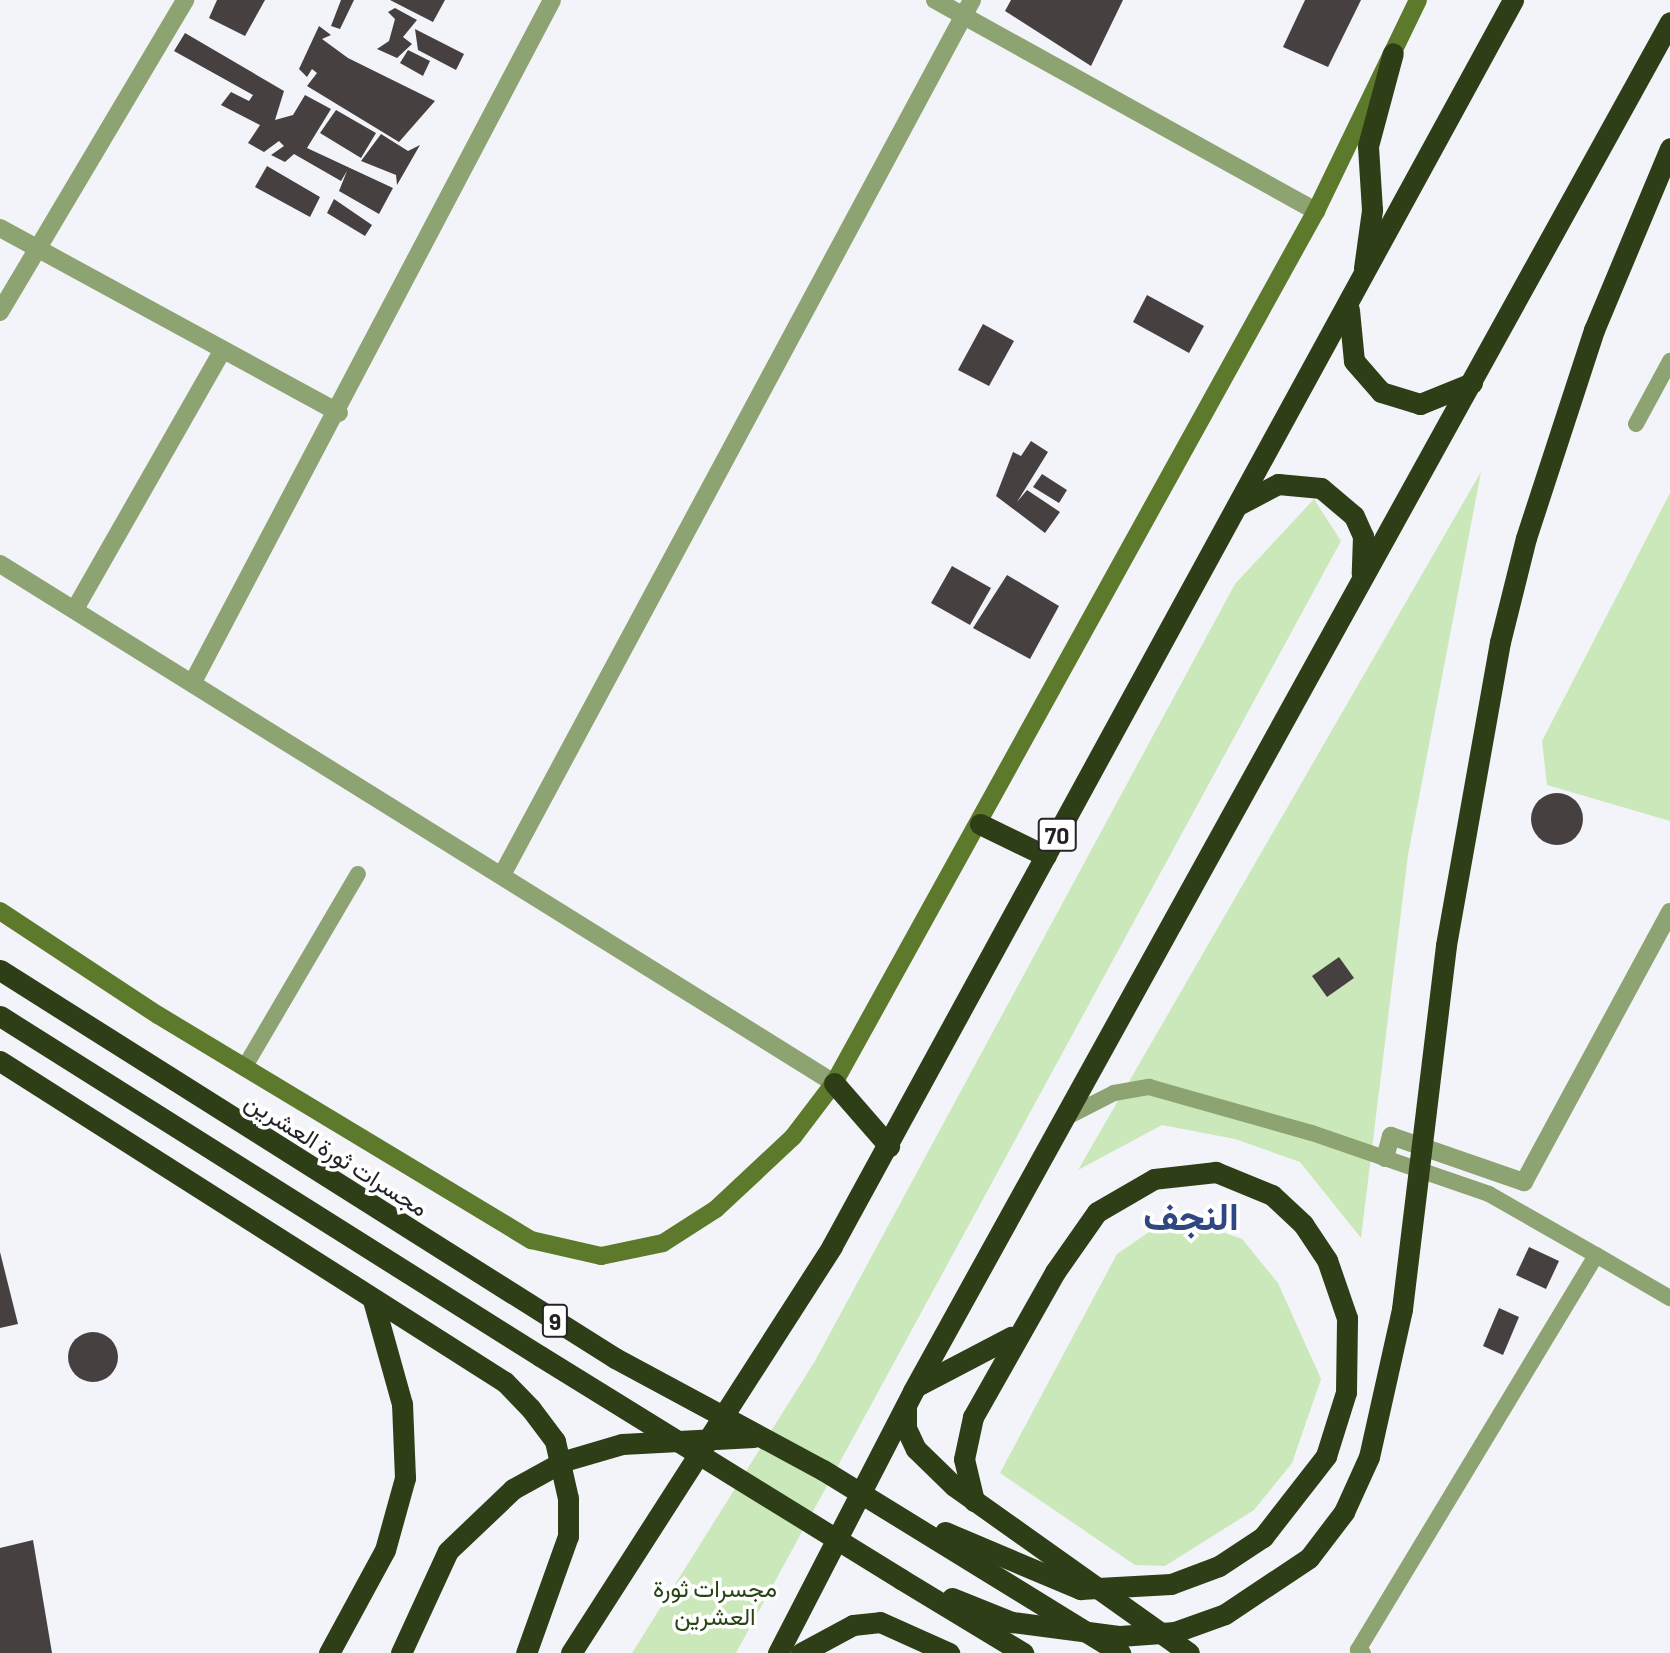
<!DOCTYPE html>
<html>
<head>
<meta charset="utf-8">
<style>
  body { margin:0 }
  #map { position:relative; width:1670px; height:1653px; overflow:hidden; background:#f3f4f9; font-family:Barlow,Vazirmatn,sans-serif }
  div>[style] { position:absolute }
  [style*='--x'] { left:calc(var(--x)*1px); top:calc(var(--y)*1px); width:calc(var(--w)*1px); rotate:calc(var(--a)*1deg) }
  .green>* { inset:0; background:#cae8b9 }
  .building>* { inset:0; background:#464140 }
  .round { border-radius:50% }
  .lane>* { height:16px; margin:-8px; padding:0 8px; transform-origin:8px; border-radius:8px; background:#8da371 }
  .street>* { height:18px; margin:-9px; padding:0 9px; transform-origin:9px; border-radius:9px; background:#8da371 }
  .secondary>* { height:18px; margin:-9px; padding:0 9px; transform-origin:9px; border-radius:9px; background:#5d7a2c }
  .highway>* { height:21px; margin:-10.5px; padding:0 10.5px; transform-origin:10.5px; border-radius:10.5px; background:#2e3e16 }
  .highway-bridge>* { height:21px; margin:-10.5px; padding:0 10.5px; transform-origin:10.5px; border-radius:10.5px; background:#2e3e16 }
  span { translate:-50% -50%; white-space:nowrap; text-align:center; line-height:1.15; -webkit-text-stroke:7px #fff; paint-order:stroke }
  .shield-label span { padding:2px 5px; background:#fff; border:2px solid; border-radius:5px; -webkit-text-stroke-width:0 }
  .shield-label { font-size:23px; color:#242426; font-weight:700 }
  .street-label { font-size:24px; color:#242426 }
  .park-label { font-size:24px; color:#284314 }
  .town-label { font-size:38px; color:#2f4881; font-weight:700 }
</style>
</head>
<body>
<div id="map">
  <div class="green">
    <div style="clip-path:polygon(1481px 472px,1408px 855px,1361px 1238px,1300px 1162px,1235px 1139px,1162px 1125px,1078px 1170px)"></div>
    <div style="clip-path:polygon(1670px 493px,1670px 821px,1547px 785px,1542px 741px)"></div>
    <div style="clip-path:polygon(1314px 499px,1341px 541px,736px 1653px,632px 1653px,815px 1361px,1235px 584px)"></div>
    <div style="clip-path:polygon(1195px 1222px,1242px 1239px,1278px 1283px,1321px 1379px,1292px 1463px,1254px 1510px,1165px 1566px,1135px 1565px,1000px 1473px,1117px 1254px,1155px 1228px)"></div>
  </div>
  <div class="building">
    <div style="clip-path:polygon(217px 0,265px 0,245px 36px,209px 18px)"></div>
    <div style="clip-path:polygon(341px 0,354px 0,340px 29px,331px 26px)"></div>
    <div style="clip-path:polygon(390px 0,445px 0,433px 22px)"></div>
    <div style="clip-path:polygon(1011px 0,1123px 0,1091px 66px,1005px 11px)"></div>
    <div style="clip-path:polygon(1305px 0,1361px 0,1328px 67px,1283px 47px)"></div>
    <div style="clip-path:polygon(395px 8px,417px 20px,403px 37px,412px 44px,397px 58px,377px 49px,389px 41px,395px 19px,388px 12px)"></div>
    <div style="clip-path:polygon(319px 26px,331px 35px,322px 39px,348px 58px,435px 101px,399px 142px,307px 86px,317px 73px,312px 69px,307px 77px,299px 69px)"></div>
    <div style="clip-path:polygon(415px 29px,464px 54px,456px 70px,418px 50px)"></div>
    <div style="clip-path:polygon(185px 33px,284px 91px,275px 120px,293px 115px,305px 95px,331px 109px,307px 148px,393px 188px,379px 214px,339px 191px,347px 171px,341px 181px,294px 154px,285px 162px,271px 155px,284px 146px,279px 141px,264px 152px,248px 143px,260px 125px,221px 105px,231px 92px,249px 101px,253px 95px,174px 51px)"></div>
    <div style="clip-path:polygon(408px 50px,430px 61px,423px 76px,400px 63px)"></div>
    <div style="clip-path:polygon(336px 110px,376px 133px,361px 158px,320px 133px)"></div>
    <div style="clip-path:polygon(381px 134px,408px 151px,420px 145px,397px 185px,396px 175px,361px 161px)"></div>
    <div style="clip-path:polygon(267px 166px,320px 197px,310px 217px,255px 187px)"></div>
    <div style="clip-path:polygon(334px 199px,372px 225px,365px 236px,327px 213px)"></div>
    <div style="clip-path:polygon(1147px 295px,1204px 326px,1189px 353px,1133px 322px)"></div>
    <div style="clip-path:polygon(983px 324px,1014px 341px,989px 386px,958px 370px)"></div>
    <div style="clip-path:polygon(1031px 441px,1048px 452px,1017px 502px,1027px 490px,1060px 512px,1045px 533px,996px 496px,1013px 452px,1021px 456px)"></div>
    <div style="clip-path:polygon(1042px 474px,1067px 490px,1059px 503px,1033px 487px)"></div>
    <div style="clip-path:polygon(952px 566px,991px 588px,970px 625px,931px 603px)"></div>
    <div style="clip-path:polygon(1007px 575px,1059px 606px,1030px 659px,973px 628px)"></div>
    <div class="round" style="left:1531px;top:793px;width:52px;height:52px"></div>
    <div style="clip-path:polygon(1339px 957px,1354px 978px,1327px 997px,1312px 976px)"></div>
    <div style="clip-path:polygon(1529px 1247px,1559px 1261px,1546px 1289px,1516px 1275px)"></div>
    <div style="clip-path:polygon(0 1252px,18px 1324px,0 1328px)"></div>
    <div style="clip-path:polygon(1499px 1308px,1519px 1317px,1503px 1355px,1483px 1346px)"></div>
    <div class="round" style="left:68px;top:1332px;width:50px;height:50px"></div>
    <div style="clip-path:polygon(33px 1540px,52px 1653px,0 1653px,0 1548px)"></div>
  </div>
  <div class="lane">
    <div style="--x:1636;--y:424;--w:72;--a:-61.6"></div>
    <div style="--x:244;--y:1068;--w:225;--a:-59.6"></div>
    <div style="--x:1063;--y:1119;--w:57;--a:-27"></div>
    <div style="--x:1114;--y:1093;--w:36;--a:-10"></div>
    <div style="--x:1149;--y:1087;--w:169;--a:15.8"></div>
    <div style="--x:1312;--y:1133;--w:187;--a:19"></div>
    <div style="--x:1489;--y:1194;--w:123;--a:29.7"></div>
    <div style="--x:1363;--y:1653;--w:6;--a:-149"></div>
    <div style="--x:1358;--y:1650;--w:461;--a:-58.9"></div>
    <div style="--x:1596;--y:1255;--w:86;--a:30.2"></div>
  </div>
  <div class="street">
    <div style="--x:935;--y:0;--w:436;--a:29"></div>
    <div style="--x:0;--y:228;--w:386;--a:28.6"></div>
    <div style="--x:0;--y:312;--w:363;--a:-59.3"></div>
    <div style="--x:0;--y:564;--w:982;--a:31.89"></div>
    <div style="--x:75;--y:609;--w:298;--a:-60.3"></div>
    <div style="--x:194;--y:680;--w:768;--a:-62.23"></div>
    <div style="--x:503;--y:873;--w:991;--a:-61.75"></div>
    <div style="--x:1385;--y:1158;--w:23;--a:-75"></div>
    <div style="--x:1391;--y:1136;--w:141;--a:19.1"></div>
    <div style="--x:1524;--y:1182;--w:307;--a:-61.6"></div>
  </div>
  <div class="secondary">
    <div style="--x:0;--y:911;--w:189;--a:33.4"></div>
    <div style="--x:158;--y:1015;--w:436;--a:31.1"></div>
    <div style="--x:531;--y:1240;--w:72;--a:12.9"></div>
    <div style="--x:601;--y:1256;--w:63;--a:-11.8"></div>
    <div style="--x:663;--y:1243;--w:63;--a:-32.7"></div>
    <div style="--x:716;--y:1209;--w:105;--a:-43.1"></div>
    <div style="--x:793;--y:1137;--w:68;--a:-52.8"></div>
    <div style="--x:834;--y:1083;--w:996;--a:-61.07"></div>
    <div style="--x:1316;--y:211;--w:234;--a:-64.2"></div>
  </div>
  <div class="highway">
    <div style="--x:1364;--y:268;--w:59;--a:-82.1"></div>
    <div style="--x:1372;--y:210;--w:64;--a:-93.6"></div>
    <div style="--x:1368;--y:146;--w:96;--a:-75"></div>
    <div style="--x:1349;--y:310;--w:51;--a:84.4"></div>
    <div style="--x:1354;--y:361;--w:41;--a:48.9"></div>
    <div style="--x:1381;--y:392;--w:41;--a:17.1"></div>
    <div style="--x:1420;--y:404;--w:56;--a:-22"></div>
    <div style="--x:1240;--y:504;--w:43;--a:-27.8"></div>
    <div style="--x:1278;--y:484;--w:43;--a:5.3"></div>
    <div style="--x:1321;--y:488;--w:43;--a:40.3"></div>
    <div style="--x:1354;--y:516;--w:22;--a:66"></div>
    <div style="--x:1363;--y:536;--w:38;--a:92"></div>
    <div style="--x:980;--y:824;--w:73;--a:25.9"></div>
    <div style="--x:0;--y:1016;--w:638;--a:32.2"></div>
    <div style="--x:0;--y:1061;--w:598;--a:32.44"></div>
    <div style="--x:505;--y:1382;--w:37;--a:46"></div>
    <div style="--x:531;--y:1409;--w:40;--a:53"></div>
    <div style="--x:555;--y:1441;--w:58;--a:77.2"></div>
    <div style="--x:568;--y:1498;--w:38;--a:90"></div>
    <div style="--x:568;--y:1536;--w:124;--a:109.7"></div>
    <div style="--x:834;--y:1083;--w:84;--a:48.9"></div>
    <div style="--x:919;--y:1385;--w:104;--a:-27.6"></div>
    <div style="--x:906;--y:1406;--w:22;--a:90"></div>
    <div style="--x:906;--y:1428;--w:23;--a:65"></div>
    <div style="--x:916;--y:1449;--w:53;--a:44.2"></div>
    <div style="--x:954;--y:1486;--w:288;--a:35.4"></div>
    <div style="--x:974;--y:1501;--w:43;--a:-103.4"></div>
    <div style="--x:964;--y:1459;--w:43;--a:-77.9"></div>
    <div style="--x:973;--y:1417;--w:167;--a:-60.5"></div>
    <div style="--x:901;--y:1579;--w:143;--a:31.2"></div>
    <div style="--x:952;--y:1598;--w:65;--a:21.8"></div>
    <div style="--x:329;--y:1653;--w:117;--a:-61.5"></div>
    <div style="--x:385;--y:1550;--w:75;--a:-74.5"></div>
    <div style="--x:405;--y:1478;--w:74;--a:-92.3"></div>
    <div style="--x:402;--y:1404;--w:108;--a:-105.6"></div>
    <div style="--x:571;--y:1653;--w:483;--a:-57.3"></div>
    <div style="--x:832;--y:1246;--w:1420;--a:-61.34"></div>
    <div style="--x:778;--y:1653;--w:295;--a:-62.7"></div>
    <div style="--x:913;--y:1391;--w:1564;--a:-61.06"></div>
    <div style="--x:801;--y:1653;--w:59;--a:-28.3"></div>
    <div style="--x:853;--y:1625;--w:27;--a:-6"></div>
    <div style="--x:880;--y:1622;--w:76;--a:24.2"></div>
  </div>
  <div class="highway-bridge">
    <div style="--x:0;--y:970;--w:727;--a:32.25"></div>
    <div style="--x:615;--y:1358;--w:236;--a:28.3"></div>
    <div style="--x:823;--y:1470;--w:349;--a:31.6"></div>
    <div style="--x:540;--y:1356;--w:424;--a:31.7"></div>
    <div style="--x:945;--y:1532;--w:147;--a:22.9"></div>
    <div style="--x:1080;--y:1589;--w:91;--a:-3.1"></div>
    <div style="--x:1171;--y:1584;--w:51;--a:-20.6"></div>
    <div style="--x:1219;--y:1566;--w:53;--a:-33.4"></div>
    <div style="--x:1263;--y:1537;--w:103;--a:-52.1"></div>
    <div style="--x:1326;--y:1456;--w:67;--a:-72.6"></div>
    <div style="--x:1346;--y:1392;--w:74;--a:-89.2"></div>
    <div style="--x:1347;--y:1318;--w:61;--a:-109"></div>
    <div style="--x:1327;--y:1260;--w:43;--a:-123.7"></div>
    <div style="--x:1303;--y:1224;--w:42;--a:-136.9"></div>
    <div style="--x:1272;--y:1195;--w:61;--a:-157.7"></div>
    <div style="--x:1216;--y:1172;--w:62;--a:173.6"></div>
    <div style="--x:1154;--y:1179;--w:66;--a:149.9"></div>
    <div style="--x:1097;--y:1212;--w:73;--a:125"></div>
    <div style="--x:1012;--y:1622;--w:109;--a:7.4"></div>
    <div style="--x:1120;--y:1636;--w:55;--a:-4.2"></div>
    <div style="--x:1175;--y:1632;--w:53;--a:-19.8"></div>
    <div style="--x:1225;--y:1614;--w:101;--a:-33.7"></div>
    <div style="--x:1309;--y:1558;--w:58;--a:-52.7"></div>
    <div style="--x:1344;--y:1512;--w:60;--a:-65.6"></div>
    <div style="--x:1369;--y:1457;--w:152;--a:-77.4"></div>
    <div style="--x:1402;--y:1309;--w:367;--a:-83.1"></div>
    <div style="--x:1446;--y:945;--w:308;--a:-79.9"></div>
    <div style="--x:1500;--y:642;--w:107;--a:-76"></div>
    <div style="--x:1526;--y:538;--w:219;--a:-71.9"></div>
    <div style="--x:1594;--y:330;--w:197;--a:-67.3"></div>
    <div style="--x:401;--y:1653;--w:112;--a:-65.3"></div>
    <div style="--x:448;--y:1551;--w:90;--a:-43.6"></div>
    <div style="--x:513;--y:1489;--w:58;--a:-28.8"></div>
    <div style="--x:564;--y:1461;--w:60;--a:-16.3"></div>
    <div style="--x:622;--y:1444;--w:132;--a:-3"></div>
  </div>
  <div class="shield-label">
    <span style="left:1057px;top:835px">70</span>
    <span style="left:555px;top:1321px">9</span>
  </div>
  <div class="street-label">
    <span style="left:337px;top:1154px;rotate:32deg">مجسرات ثورة العشرين</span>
  </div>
  <div class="park-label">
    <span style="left:715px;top:1602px">مجسرات ثورة<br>العشرين</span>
  </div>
  <div class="town-label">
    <span style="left:1191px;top:1216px">النجف</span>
  </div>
</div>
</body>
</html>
